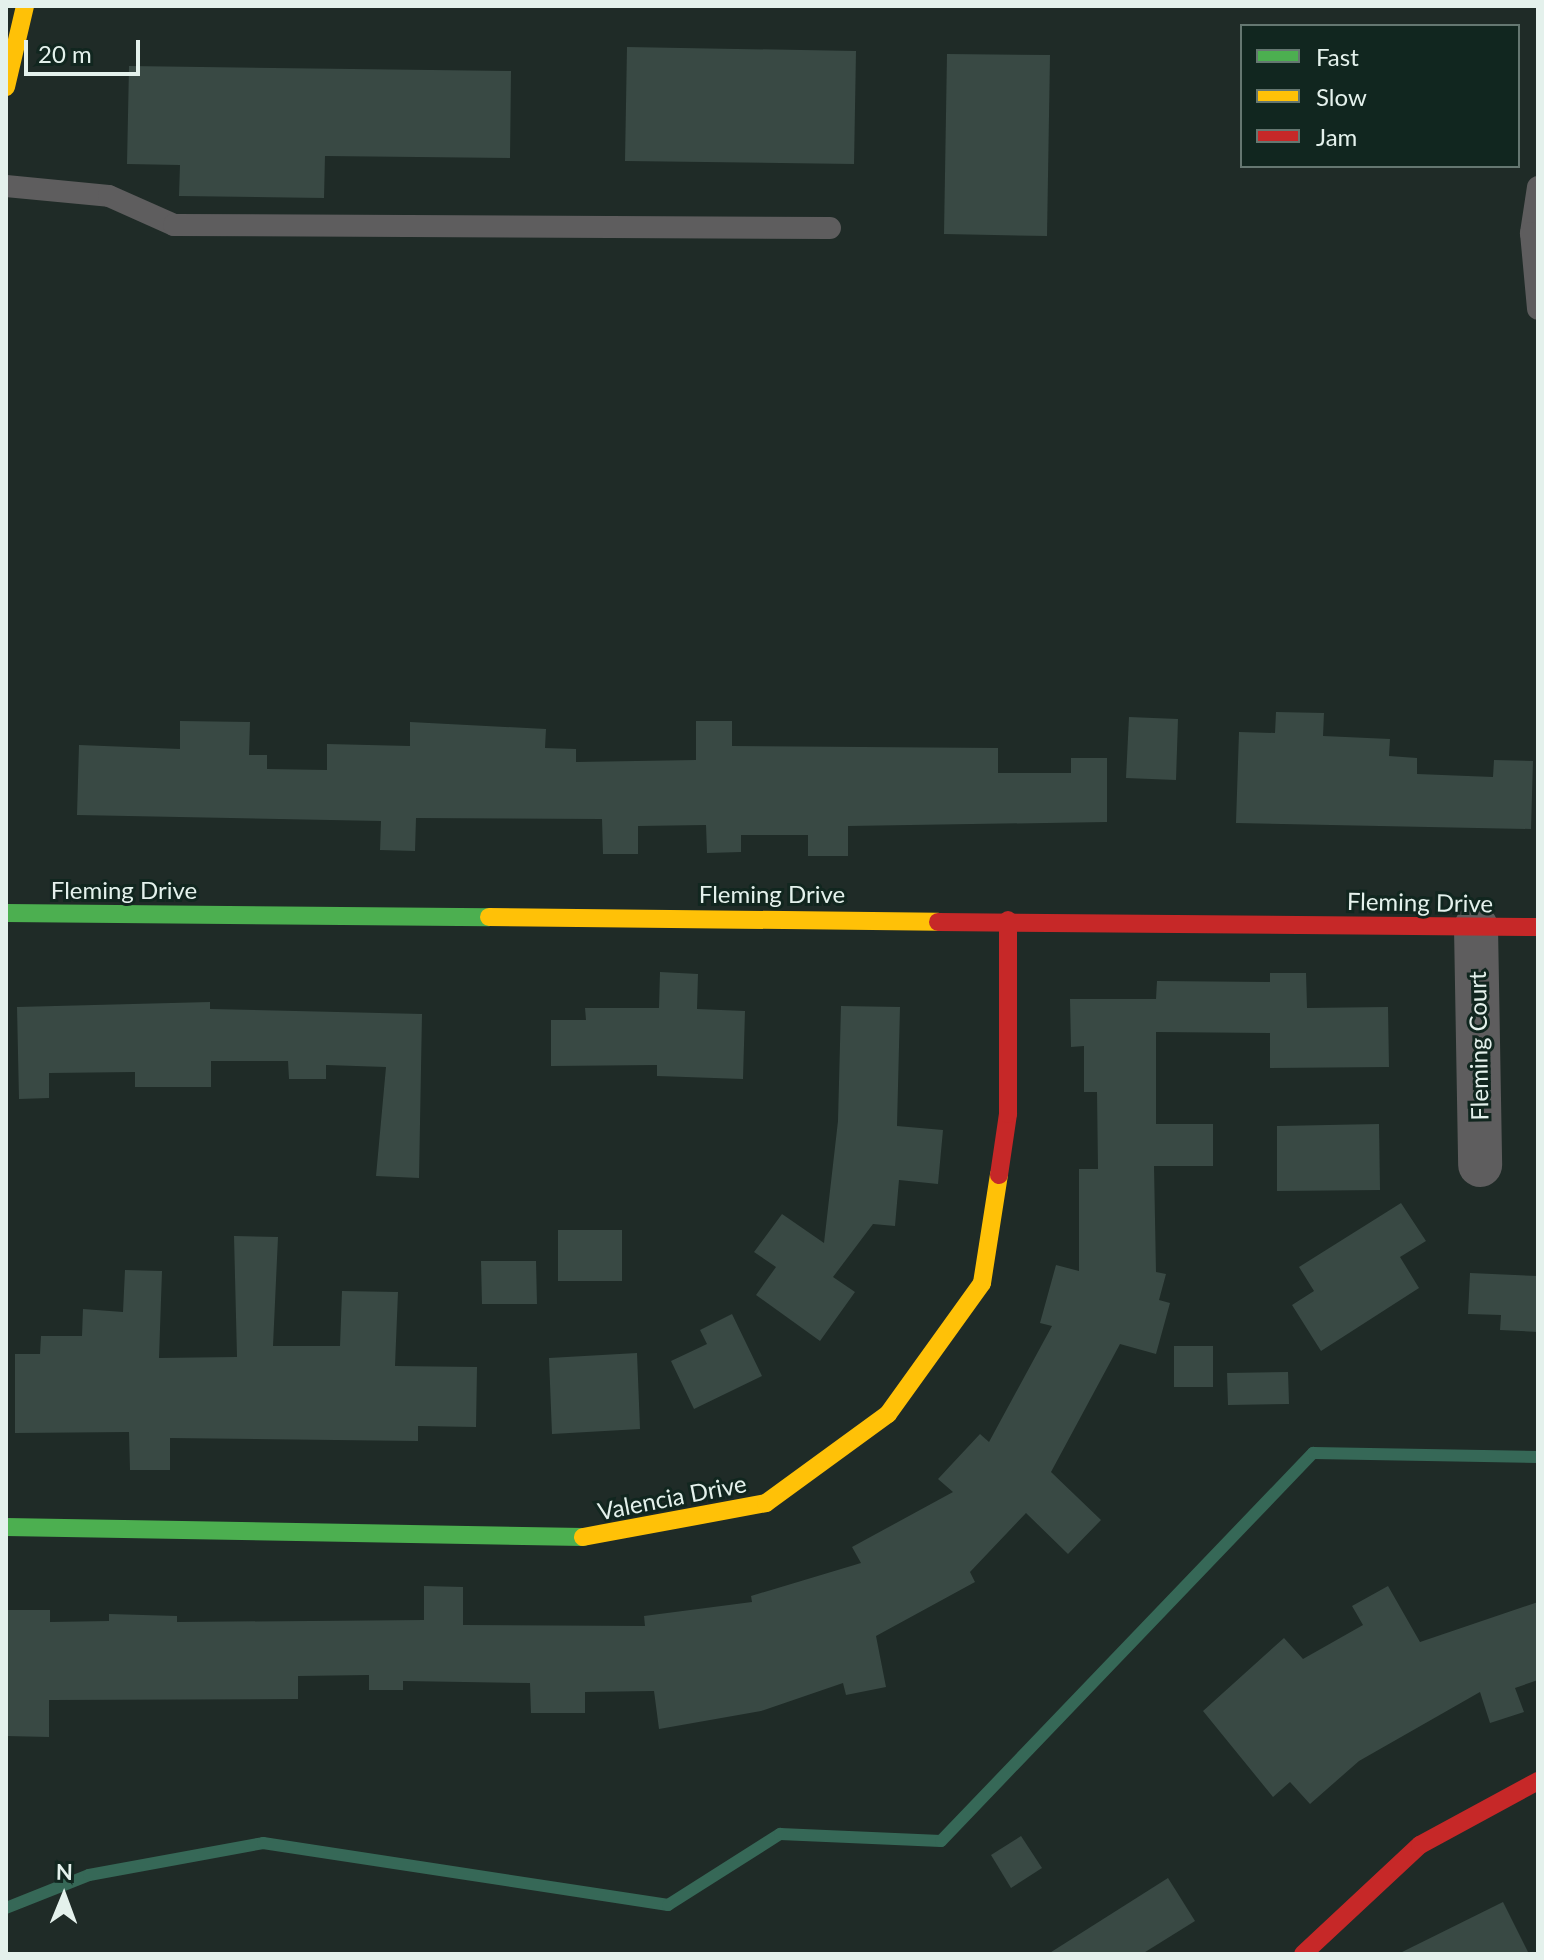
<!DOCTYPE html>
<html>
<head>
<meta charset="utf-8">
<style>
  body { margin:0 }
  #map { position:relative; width:1544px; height:1960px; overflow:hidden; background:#1f2b27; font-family:Lato,sans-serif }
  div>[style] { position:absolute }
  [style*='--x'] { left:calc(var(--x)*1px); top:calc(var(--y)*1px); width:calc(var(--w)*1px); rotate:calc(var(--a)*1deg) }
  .stream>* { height:12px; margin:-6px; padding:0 6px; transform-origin:6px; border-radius:6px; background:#366857 }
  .building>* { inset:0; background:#394944 }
  .lane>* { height:22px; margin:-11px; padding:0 11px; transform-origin:11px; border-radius:11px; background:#5e5d5e }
  .street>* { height:44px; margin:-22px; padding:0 22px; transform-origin:22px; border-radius:22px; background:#5e5d5e }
  .fast>* { height:18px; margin:-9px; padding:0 9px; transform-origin:9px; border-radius:9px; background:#4caf50 }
  .slow>* { height:18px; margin:-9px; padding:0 9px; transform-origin:9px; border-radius:9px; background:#ffc107 }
  .jam>* { height:18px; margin:-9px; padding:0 9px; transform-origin:9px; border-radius:9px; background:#c62828 }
  span { translate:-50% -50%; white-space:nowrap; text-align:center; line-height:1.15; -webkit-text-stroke:6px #11261f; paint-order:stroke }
  .street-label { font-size:24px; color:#e4f1ec }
  .frame { position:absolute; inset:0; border:8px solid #e4f1ec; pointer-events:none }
  .legend { position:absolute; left:1240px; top:24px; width:280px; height:144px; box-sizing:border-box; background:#11261f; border:2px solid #657771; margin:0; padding:10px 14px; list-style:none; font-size:24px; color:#e4f1ec }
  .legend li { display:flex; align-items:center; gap:16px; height:40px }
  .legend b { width:40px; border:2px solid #657771 }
  .north { position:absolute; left:24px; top:1856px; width:80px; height:80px; -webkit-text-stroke:6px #11261f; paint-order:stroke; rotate:1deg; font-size:22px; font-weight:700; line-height:32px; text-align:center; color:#e4f1ec }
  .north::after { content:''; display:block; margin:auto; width:28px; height:36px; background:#e4f1ec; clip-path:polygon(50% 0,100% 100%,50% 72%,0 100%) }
  .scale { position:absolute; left:24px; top:40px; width:116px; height:36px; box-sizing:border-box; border:4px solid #e4f1ec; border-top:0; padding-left:10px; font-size:24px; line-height:28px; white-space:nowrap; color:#e4f1ec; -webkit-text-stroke:6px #11261f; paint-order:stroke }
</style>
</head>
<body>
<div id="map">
  <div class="stream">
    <div style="--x:6;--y:1908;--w:89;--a:-21.7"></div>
    <div style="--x:89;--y:1875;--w:177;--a:-10.4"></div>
    <div style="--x:263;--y:1843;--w:410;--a:8.7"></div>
    <div style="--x:668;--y:1905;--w:133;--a:-32.4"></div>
    <div style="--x:780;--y:1834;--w:161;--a:2.5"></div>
    <div style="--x:941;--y:1841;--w:538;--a:-46.21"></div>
    <div style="--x:1313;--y:1453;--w:225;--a:1"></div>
  </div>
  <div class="building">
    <div style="clip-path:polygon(627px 47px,856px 51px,854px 164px,625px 161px)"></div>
    <div style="clip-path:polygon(947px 54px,1050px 55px,1047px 236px,944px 234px)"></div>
    <div style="clip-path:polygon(129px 66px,511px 71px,510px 158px,325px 156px,324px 198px,179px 196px,180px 165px,127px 164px)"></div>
    <div style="clip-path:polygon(1276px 712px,1324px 713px,1323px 736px,1390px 739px,1389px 756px,1417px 758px,1417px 774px,1493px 777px,1494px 760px,1533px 761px,1531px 829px,1236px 823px,1239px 732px,1275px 733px)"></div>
    <div style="clip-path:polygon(1129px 717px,1178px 719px,1176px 780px,1126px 778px)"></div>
    <div style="clip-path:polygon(180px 721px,250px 722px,249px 755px,267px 755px,267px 769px,327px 770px,327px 744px,410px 746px,410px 722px,546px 729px,545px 748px,576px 749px,576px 762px,696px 760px,696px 721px,732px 721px,732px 746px,998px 748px,998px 773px,1071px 773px,1071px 758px,1107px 758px,1107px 822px,848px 826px,848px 856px,808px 856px,808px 835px,741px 835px,741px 852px,707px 853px,706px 825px,638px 826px,638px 854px,603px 854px,602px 819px,416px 818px,415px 851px,380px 850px,381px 821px,77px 815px,79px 745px,180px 749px)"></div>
    <div style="clip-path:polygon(660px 972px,698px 974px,697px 1009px,745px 1011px,743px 1079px,657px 1076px,657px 1065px,551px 1066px,551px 1020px,586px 1020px,585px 1008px,659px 1008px)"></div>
    <div style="clip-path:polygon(1270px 973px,1306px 973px,1307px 1008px,1388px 1007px,1389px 1067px,1270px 1068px,1270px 1033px,1156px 1032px,1156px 1124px,1213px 1124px,1213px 1166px,1154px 1166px,1156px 1272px,1166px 1274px,1159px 1300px,1170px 1303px,1156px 1354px,1120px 1344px,1051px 1472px,1101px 1520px,1068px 1554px,1026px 1513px,970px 1572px,975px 1582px,876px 1636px,886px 1687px,846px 1695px,843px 1683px,761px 1711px,659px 1729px,654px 1691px,585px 1692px,585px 1713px,531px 1713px,530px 1683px,403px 1681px,403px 1690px,369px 1690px,369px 1675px,298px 1676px,298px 1699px,49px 1700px,49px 1737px,6px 1736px,6px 1610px,50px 1610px,50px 1622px,109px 1621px,109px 1614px,177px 1616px,177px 1622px,424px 1620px,424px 1586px,463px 1587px,463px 1625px,645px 1626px,644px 1616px,752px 1602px,751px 1596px,861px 1563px,852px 1547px,953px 1492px,938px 1479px,980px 1434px,989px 1442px,1052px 1326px,1040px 1323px,1056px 1265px,1079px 1271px,1079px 1169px,1098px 1169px,1097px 1092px,1084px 1092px,1084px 1046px,1071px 1047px,1070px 999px,1156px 999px,1157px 981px,1270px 982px)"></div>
    <div style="clip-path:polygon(210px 1002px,210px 1009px,422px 1014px,419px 1178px,376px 1176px,386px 1067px,326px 1065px,326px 1079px,289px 1079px,288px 1061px,211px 1061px,211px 1087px,135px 1087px,135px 1072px,49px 1073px,49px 1098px,19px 1099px,17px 1007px)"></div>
    <div style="clip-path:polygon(841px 1006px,900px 1007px,897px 1126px,943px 1130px,938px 1184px,899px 1180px,895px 1226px,873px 1224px,833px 1277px,855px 1292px,820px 1341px,756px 1295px,776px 1267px,754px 1252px,782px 1214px,824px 1243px,838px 1121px)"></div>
    <div style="clip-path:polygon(1379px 1124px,1380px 1190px,1277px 1191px,1277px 1126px)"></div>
    <div style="clip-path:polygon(1401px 1203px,1426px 1241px,1400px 1257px,1419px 1288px,1321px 1351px,1292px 1305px,1314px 1291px,1299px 1267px)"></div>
    <div style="clip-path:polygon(558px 1230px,622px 1230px,622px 1281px,558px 1281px)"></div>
    <div style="clip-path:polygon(234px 1236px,278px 1237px,273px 1346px,340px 1346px,342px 1291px,398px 1292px,395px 1366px,477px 1367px,476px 1427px,418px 1426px,418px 1441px,170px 1438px,170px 1470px,130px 1470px,129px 1432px,15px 1433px,15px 1354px,40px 1354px,41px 1336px,82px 1336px,83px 1309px,123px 1312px,125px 1270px,162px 1271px,159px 1358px,237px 1357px)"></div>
    <div style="clip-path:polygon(481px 1261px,536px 1261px,537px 1304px,482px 1304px)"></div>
    <div style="clip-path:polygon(1470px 1273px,1538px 1276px,1538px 1332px,1500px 1330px,1501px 1315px,1468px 1314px)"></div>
    <div style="clip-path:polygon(732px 1314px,762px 1376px,694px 1409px,671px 1361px,707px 1344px,700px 1330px)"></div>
    <div style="clip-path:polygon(1174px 1346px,1213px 1346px,1213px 1387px,1174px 1387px)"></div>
    <div style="clip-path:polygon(637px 1353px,640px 1429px,552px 1434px,549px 1358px)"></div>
    <div style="clip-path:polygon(1288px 1372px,1289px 1404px,1228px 1405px,1227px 1373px)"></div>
    <div style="clip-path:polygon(1388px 1586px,1420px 1642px,1538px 1602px,1538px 1680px,1515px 1688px,1524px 1712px,1490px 1723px,1480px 1692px,1359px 1761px,1310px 1804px,1290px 1782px,1273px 1797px,1203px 1711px,1284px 1638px,1303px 1659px,1363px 1625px,1352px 1606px)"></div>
    <div style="clip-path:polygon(1021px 1836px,1042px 1868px,1011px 1888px,991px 1855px)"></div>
    <div style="clip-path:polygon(1168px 1878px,1195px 1921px,1142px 1954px,1048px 1954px)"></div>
    <div style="clip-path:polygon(1503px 1902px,1529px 1954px,1398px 1954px)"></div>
  </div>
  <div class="lane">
    <div style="--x:6;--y:186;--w:103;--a:5.5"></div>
    <div style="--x:109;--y:196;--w:71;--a:24"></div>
    <div style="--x:174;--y:225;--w:656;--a:0.26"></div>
    <div style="--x:1538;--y:187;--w:47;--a:98.7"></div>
    <div style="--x:1531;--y:233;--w:76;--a:84.7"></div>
  </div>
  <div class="street">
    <div style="--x:1476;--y:927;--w:238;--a:89"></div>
  </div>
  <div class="fast">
    <div style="--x:6;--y:913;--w:483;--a:0.5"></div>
    <div style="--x:6;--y:1527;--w:577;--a:0.99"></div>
  </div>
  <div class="slow">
    <div style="--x:6;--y:87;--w:83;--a:-76.8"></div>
    <div style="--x:489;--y:917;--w:449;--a:0.6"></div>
    <div style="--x:583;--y:1537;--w:186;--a:-10.5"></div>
    <div style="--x:766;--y:1503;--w:151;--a:-36.1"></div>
    <div style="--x:888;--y:1414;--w:161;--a:-54.3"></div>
    <div style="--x:982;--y:1283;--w:109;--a:-81.1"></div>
  </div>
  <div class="jam">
    <div style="--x:938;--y:922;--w:600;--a:0.48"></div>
    <div style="--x:999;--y:1175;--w:62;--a:-81.6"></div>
    <div style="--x:1008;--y:1114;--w:194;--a:-90"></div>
    <div style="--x:1303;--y:1954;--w:160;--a:-43"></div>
    <div style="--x:1420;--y:1845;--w:134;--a:-28.5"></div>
  </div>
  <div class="street-label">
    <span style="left:124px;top:890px">Fleming Drive</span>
    <span style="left:772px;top:894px">Fleming Drive</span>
    <span style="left:1420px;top:902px;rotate:1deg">Fleming Drive</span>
    <span style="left:1478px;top:1046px;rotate:-91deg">Fleming Court</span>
    <span style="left:672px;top:1497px;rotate:-11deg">Valencia Drive</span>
  </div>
  <div class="frame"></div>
  <ul class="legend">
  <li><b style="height:10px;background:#4caf50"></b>Fast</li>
  <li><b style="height:10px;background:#ffc107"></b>Slow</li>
  <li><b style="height:10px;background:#c62828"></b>Jam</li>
  </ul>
  <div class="north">N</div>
  <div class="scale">20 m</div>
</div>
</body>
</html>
